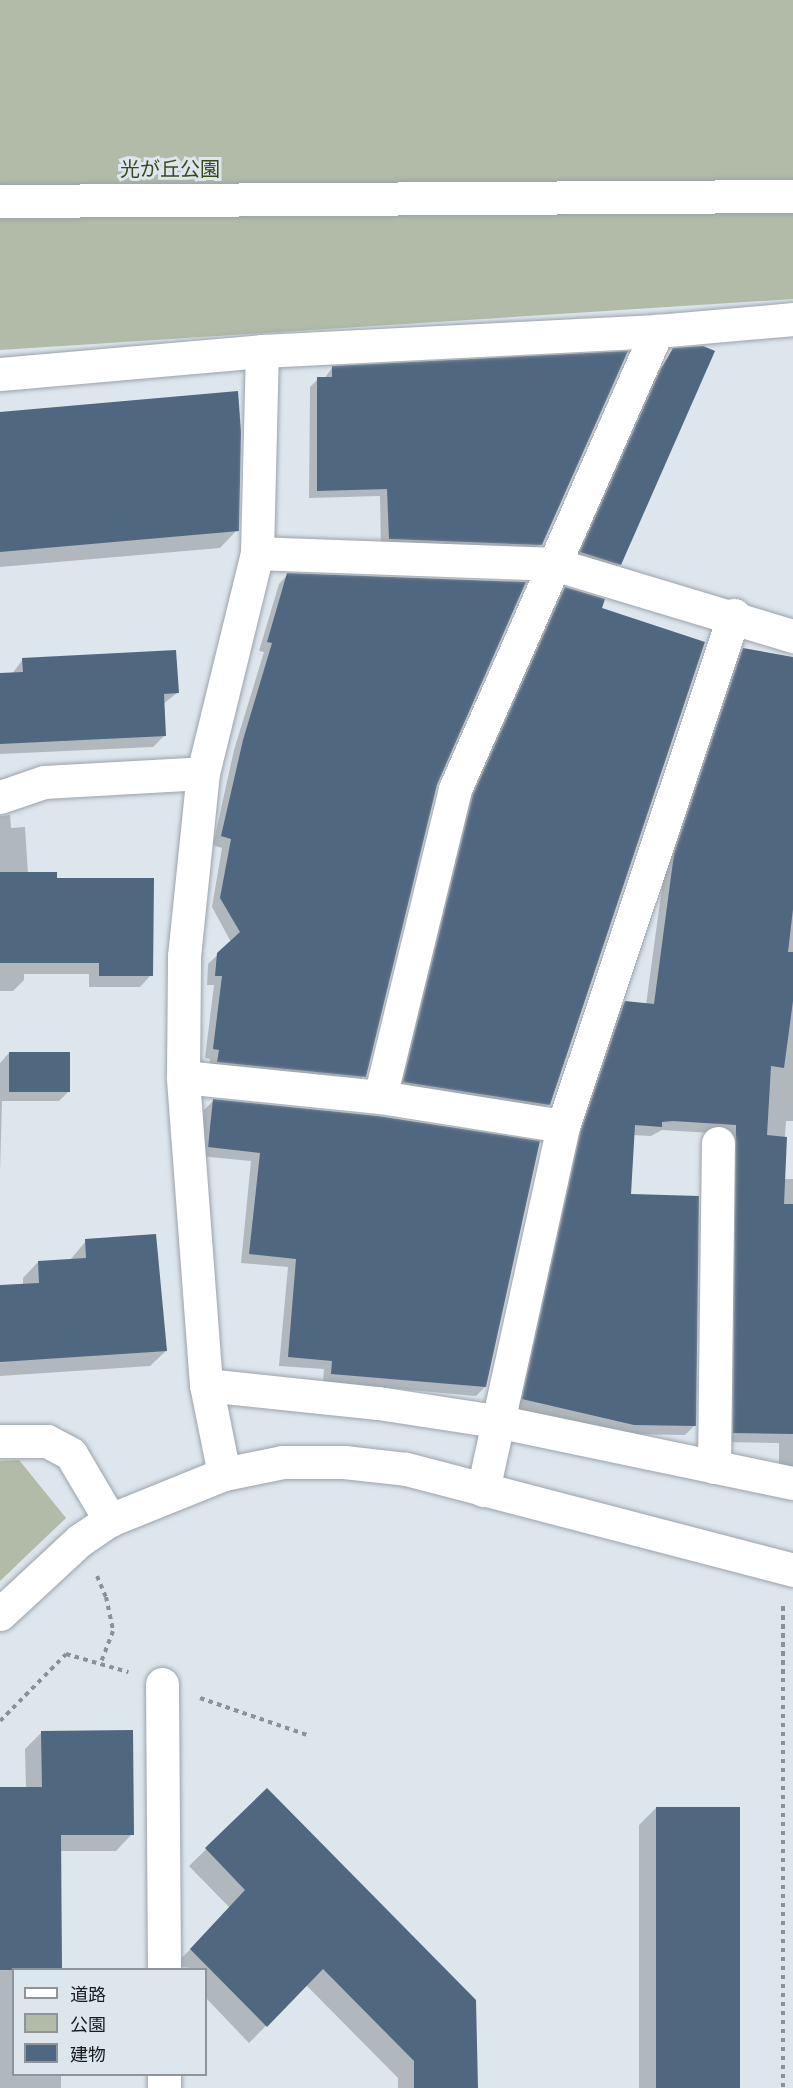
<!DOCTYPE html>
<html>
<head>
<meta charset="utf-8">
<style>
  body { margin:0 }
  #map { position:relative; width:793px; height:2088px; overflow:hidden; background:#dde5ed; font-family:Karla,"Noto Sans JP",sans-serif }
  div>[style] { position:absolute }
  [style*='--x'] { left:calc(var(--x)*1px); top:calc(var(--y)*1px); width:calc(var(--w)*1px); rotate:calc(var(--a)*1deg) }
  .green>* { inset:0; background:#b1bba7 }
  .shadow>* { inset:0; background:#0003 }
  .building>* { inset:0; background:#4f677f }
  .path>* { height:4px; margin-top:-2px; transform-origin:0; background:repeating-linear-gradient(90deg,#8b9197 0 4.5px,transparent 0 9px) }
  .roads { filter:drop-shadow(0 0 2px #9ba3aa) drop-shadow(0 0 2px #9ba3aa) }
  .minor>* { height:33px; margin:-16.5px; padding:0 16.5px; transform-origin:16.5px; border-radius:16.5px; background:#fff }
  span { translate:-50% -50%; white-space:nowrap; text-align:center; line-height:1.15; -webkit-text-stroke:6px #dde5ed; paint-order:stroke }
  .park-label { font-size:20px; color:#364a19 }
  .legend { position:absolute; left:12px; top:1968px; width:195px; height:108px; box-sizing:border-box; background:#dde5ed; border:2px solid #8e949a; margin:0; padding:8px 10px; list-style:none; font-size:18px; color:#181b1e }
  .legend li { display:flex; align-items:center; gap:12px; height:30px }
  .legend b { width:30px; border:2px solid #8e949a }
</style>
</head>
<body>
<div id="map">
  <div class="green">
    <div style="clip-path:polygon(0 0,793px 0,793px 299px,0 350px)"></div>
    <div style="clip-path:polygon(19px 1460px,66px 1518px,0 1581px,0 1461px)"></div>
  </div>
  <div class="shadow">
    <div style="clip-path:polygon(674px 350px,620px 564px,612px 571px,574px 560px,653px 378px)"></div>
    <div style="clip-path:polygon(332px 368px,541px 544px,533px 552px,381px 547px,380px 496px,309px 498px,310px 387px,318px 379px,324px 379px)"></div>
    <div style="clip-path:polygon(0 414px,237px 530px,220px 548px,0 567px)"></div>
    <div style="clip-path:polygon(288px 574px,435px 784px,364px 1076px,355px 1085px,209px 1070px,210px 1059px,205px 1058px,214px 985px,207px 985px,208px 964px,231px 942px,212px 907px,222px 848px,213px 845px,234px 750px,264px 652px,259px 651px,279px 584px)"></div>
    <div style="clip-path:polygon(565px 588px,600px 609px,549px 1104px,541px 1112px,396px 1089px,466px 804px,558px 596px)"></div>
    <div style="clip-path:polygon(743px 650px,793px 658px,793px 1121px,786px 1121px,782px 1179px,793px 1179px,793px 1469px,779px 1469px,779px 1443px,724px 1442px,727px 1134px,662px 1130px,651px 1136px,633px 1135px,630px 1196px,694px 1426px,685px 1435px,624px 1434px,513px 1408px,572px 1142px,616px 1012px,625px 1002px,646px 1005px,665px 865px,734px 659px)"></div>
    <div style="clip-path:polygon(23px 659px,177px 693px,163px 704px,164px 736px,153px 747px,0 754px,0 675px,12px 674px)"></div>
    <div style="clip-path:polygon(10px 815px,11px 828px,25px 827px,28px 874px,55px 880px,151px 975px,140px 987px,89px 987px,89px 974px,24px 974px,24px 980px,13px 991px,0 991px,0 816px)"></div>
    <div style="clip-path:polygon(9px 1053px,69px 1091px,59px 1101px,2px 1101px,0 1172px,0 1063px)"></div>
    <div style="clip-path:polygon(214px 1100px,485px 1387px,476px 1396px,323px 1382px,324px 1369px,279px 1366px,288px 1267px,241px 1263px,251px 1161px,199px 1156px,204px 1110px)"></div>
    <div style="clip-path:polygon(86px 1241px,166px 1351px,150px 1366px,0 1376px,0 1287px,23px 1285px,23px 1278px,38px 1262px,70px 1260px)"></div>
    <div style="clip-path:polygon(42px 1732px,132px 1834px,116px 1851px,60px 1851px,14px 1970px,14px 2074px,61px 2074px,61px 2088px,0 2088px,0 1788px,26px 1788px,25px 1749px)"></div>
    <div style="clip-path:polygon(267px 1790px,477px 2088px,398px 2088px,398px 2078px,306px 1985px,249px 2043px,206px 1998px,206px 1970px,174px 1966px,230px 1908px,189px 1866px)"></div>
    <div style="clip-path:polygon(656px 1808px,739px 2088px,639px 2088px,639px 1825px)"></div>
  </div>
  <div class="building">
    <div style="clip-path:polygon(703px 346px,715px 351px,621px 565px,580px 552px,661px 369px,673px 348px)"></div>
    <div style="clip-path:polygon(628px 351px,542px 545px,389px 539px,387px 489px,317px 491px,317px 377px,332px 377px,332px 366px)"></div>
    <div style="clip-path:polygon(238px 391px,241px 432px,239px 531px,0 552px,0 412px)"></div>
    <div style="clip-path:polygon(287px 573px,526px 582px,437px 785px,366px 1077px,217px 1062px,219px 1050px,213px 1049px,222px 976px,215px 976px,217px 953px,240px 932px,220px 898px,231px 839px,221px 836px,243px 740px,272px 643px,267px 642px)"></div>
    <div style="clip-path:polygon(565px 587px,605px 599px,602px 608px,705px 642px,550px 1105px,403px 1082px,473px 795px)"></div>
    <div style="clip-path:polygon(743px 648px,793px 657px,793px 909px,788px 952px,793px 952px,793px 1001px,784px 1068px,771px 1066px,767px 1135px,787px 1137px,784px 1204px,793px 1204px,793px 1434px,733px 1433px,736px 1125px,673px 1121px,662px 1122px,662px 1127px,635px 1125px,631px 1194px,699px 1196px,696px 1426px,634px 1425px,522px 1399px,581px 1131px,625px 1001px,654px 1004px,674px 854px)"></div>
    <div style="clip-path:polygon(176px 650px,179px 693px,164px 694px,166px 736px,0 744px,0 673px,23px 672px,22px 658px)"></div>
    <div style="clip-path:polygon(0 872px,57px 872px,57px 878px,154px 878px,153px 976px,99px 976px,99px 963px,0 963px)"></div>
    <div style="clip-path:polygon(9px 1052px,70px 1052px,70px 1092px,9px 1092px)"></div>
    <div style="clip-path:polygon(213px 1099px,378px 1116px,540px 1141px,486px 1387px,331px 1374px,332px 1361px,288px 1357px,296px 1259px,249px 1254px,260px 1153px,208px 1147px)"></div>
    <div style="clip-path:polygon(156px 1234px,167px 1351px,0 1362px,0 1285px,39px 1283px,38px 1261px,86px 1258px,85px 1239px)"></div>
    <div style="clip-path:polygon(133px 1730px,134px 1835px,61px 1835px,62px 1970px,0 1970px,0 1787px,42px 1787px,41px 1731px)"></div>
    <div style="clip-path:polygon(267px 1788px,476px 2000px,478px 2088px,414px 2088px,414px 2061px,323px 1969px,267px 2027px,190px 1949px,245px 1890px,205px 1848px)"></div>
    <div style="clip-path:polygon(656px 1807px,740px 1807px,740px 2088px,656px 2088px)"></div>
  </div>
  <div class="path">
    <div style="--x:97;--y:1576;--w:23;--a:67"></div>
    <div style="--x:106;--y:1597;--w:35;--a:78"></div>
    <div style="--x:113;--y:1631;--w:34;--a:111"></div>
    <div style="--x:783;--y:1606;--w:482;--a:90"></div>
    <div style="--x:200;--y:1698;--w:113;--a:19.1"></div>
    <div style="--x:0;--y:1721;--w:94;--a:-45.4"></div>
    <div style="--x:66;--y:1654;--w:65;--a:16.2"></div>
  </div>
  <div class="roads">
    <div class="minor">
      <div style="--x:0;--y:201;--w:793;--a:-0.36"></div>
      <div style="--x:0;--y:374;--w:263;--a:-5"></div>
      <div style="--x:262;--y:351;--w:396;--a:-2.9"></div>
      <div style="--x:657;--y:331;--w:137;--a:-5"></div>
      <div style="--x:257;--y:553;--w:297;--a:2.1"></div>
      <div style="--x:554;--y:564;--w:250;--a:16.8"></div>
      <div style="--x:0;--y:797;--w:46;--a:-18.8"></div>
      <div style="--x:44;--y:782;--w:159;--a:-3.2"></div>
      <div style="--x:183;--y:1077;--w:198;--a:5.8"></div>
      <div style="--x:380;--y:1097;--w:185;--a:9"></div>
      <div style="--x:380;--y:1097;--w:317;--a:-76.3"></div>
      <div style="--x:455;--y:789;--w:501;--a:-66.2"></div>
      <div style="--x:206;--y:1385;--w:173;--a:6"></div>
      <div style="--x:378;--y:1403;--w:119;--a:8.7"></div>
      <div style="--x:496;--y:1421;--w:303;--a:11.8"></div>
      <div style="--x:0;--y:1441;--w:47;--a:0"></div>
      <div style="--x:47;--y:1441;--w:27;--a:28"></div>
      <div style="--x:71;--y:1454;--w:77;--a:59.4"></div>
      <div style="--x:714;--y:1467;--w:324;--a:-89.3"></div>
      <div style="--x:224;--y:1474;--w:91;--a:-101.4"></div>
      <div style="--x:206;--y:1385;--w:309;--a:-94.3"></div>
      <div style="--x:183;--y:1077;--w:121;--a:-89.5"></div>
      <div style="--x:184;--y:956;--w:184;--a:-84.1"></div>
      <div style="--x:203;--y:773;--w:227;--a:-76.2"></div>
      <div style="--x:257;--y:553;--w:202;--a:-88.6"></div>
      <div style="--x:483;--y:1490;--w:373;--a:-77.6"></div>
      <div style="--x:563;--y:1126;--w:539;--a:-71.5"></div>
      <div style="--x:0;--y:1614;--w:109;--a:-42.8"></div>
      <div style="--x:80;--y:1540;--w:36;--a:-34"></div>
      <div style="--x:110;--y:1520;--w:123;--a:-22"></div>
      <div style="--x:224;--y:1474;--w:60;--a:-11.5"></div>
      <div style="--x:283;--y:1462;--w:61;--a:0"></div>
      <div style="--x:344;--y:1462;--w:62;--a:6.4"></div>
      <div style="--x:406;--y:1469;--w:400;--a:14.6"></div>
      <div style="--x:162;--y:1684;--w:286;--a:89.6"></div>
      <div style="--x:164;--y:2074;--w:14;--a:90"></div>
    </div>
  </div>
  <div class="park-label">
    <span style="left:170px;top:169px">光が丘公園</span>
  </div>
  <ul class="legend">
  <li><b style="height:8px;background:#fff"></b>道路</li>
  <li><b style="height:16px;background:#b1bba7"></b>公園</li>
  <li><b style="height:16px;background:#4f677f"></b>建物</li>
  </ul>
</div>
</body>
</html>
